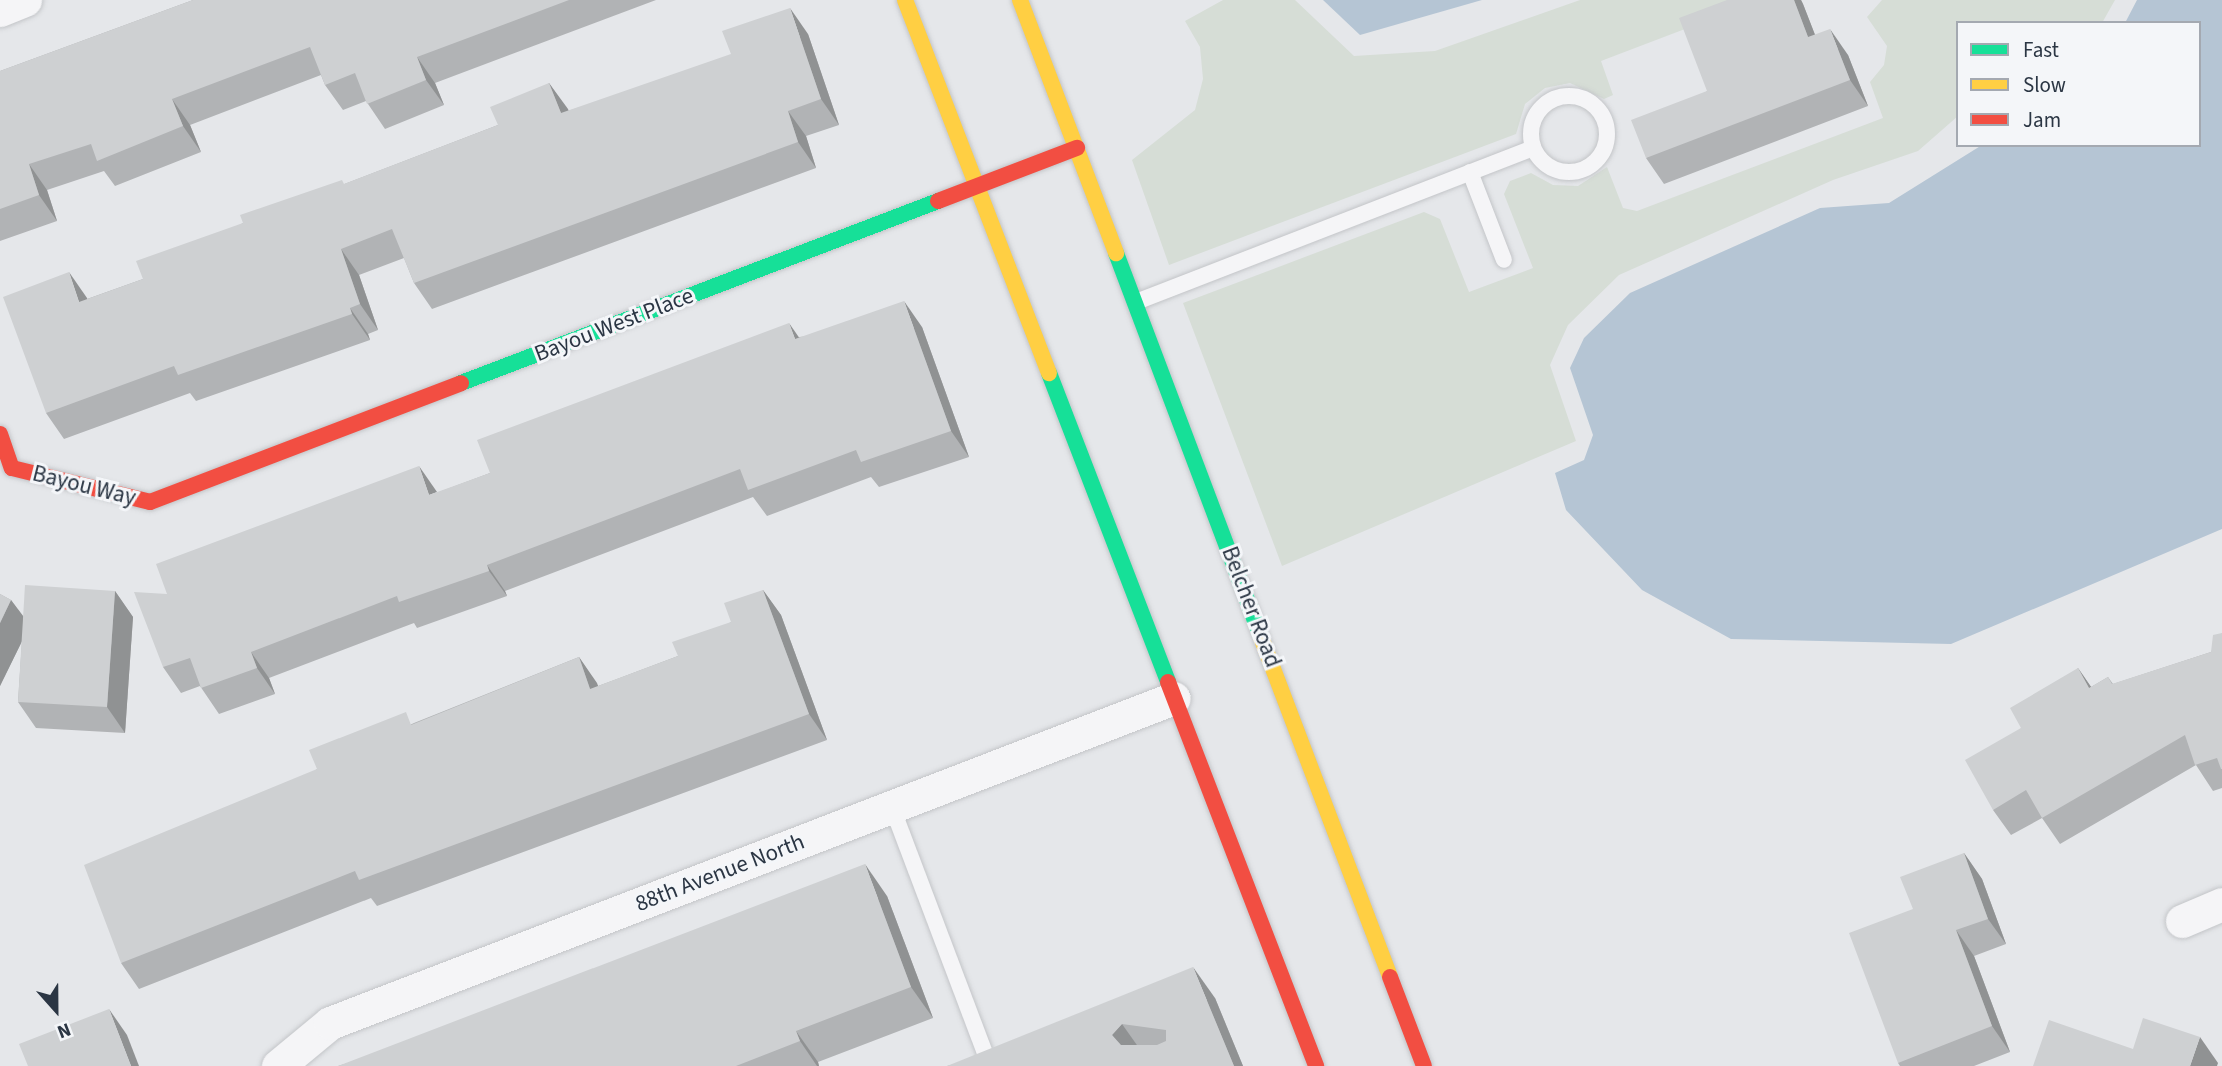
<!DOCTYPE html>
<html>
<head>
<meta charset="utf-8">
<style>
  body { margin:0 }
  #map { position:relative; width:2222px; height:1066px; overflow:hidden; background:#e5e7ea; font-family:"Source Sans 3",sans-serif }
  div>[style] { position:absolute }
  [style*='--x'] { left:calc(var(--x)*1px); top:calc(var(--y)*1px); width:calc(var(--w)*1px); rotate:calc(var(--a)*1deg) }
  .green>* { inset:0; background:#d6ddd6 }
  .water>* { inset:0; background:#b5c5d4 }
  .roads { filter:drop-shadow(0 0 2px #c3c5c8) drop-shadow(0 0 2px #c3c5c8) }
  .lane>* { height:16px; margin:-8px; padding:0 8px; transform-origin:8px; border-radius:8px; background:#f5f5f7 }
  .lane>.ring { margin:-8px; padding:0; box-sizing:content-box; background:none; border:16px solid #f5f5f7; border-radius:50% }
  .street>* { height:33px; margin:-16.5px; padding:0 16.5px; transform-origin:16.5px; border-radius:16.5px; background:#f5f5f7 }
  .fast>* { height:16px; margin:-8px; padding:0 8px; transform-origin:8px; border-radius:8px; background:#16e098 }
  .slow>* { height:16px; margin:-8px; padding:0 8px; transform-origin:8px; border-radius:8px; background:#ffcf43 }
  .jam>* { height:16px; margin:-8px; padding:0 8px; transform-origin:8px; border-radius:8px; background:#f24e42 }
  .wall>* { inset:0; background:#b1b3b5 }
  .shaded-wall>* { inset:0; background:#909293 }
  .building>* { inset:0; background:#ced0d2 }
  span { translate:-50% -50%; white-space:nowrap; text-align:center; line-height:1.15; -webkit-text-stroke:6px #f4f6f9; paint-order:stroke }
  .street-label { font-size:23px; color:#2b3644 }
  .legend { position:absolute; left:1956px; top:21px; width:245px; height:126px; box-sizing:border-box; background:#f4f6f9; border:2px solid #a4a9b1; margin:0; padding:9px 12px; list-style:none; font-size:21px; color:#2b3644 }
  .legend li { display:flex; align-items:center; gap:14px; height:35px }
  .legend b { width:35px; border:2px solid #a4a9b1 }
  .north { position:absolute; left:21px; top:975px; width:70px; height:70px; -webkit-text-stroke:5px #f4f6f9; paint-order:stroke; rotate:159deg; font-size:19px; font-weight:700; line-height:28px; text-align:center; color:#2b3644 }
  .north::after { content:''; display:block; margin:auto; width:24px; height:32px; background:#2b3644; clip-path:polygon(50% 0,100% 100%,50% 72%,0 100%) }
</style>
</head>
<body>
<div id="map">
  <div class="green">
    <div style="clip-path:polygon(1223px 0,1295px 0,1354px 56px,1435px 51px,1580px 0,1761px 0,1601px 61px,1613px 95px,1604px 99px,1570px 83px,1545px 88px,1525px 104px,1516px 134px,1169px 265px,1132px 160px,1195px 110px,1203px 79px,1200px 47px,1185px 21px)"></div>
    <div style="clip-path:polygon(1882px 0,2115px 0,2102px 23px,1958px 23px,1958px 116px,1918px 151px,1833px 180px,1619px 275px,1568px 325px,1550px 365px,1576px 441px,1282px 566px,1183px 303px,1424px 212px,1440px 219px,1469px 292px,1533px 268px,1504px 194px,1510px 181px,1531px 173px,1553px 185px,1578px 186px,1607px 167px,1623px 208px,1637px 211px,1883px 118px,1870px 82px,1884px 65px,1887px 46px,1867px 17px)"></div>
  </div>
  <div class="water">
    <div style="clip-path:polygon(1323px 0,1482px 0,1360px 35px)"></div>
    <div style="clip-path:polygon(2137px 0,2222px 0,2222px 529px,1951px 644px,1731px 639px,1642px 590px,1566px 510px,1555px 473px,1584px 460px,1593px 435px,1570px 368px,1584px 338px,1630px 293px,1820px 208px,1889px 203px,1982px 145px,2199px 145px,2199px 23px,2125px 23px)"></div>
  </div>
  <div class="roads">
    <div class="lane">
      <div class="ring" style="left:1531px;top:96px;width:60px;height:60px"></div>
      <div style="--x:1470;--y:172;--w:94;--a:68.9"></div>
      <div style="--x:1136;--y:302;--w:426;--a:-21.2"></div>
      <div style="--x:892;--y:807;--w:277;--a:69.3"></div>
    </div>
    <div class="street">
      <div style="--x:0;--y:10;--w:27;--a:-22"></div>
      <div style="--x:2182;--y:921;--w:43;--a:-23"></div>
      <div style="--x:278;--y:1066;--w:67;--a:-39.6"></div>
      <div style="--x:330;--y:1023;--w:904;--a:-21.06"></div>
    </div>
    <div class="fast">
      <div style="--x:1116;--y:253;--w:410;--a:69.3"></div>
      <div style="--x:1049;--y:373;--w:331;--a:68.9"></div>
      <div style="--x:461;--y:383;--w:511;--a:-20.88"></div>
    </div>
    <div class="slow">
      <div style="--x:905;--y:0;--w:400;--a:68.9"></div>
      <div style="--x:1020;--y:0;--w:271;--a:69.2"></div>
      <div style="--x:1261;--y:637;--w:364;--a:69.2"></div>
    </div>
    <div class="jam">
      <div style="--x:938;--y:201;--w:149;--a:-20.9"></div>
      <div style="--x:0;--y:434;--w:36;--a:71"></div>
      <div style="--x:12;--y:468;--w:142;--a:13.8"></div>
      <div style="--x:150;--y:502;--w:333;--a:-20.9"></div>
      <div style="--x:1168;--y:682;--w:412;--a:68.9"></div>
      <div style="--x:1390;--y:977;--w:95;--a:69.1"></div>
    </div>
  </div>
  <div class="wall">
    <div style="clip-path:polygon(193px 0,656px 0,435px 83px,444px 105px,385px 129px,366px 101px,343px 110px,325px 85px,321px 75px,190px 125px,201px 152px,115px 186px,104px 171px,47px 190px,57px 221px,0 241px,0 71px)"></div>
    <div style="clip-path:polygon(1727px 0,1801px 0,1803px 4px,1815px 35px,1848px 55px,1868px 106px,1664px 184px,1646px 158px,1707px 91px)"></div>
    <div style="clip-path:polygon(808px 34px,839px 125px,806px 136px,816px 168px,432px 309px,414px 283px,404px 258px,359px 275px,378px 330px,368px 334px,370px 340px,196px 401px,190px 393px,64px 439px,46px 413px,87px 299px,143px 279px,243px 223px,498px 125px,549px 83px,568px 111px)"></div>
    <div style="clip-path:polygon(922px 327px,969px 457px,879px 487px,871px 477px,767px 516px,753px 497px,505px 591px,507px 596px,417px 628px,414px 623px,269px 678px,275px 694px,219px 714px,200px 686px,181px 693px,163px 667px,167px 594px,490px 473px,799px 337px)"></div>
    <div style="clip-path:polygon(763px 590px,781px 615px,827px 740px,377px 906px,371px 898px,139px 989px,121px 963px,317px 769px,414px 723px,579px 657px,598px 686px,678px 656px,731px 622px)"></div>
    <div style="clip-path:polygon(115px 591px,133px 617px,125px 733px,36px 728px,18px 702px,22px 641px,0 686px,0 594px,11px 600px,23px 617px)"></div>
    <div style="clip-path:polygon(2222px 633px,2222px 788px,2213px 791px,2196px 765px,2060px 844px,2042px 818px,2011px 835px,1993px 810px,2021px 728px,2078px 668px,2091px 687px,2108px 677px,2113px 684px,2211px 652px)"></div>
    <div style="clip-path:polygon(1964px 853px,1982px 879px,2006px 944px,1974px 956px,2010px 1052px,1974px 1066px,1900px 1066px,1898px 1063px,1913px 909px)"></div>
    <div style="clip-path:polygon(887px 896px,933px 1018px,818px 1062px,819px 1066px,338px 1066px)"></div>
    <div style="clip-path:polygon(1215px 998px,1243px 1066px,947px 1066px)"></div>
  </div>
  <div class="shaded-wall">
    <div style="clip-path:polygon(1794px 0,1801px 0,1803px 4px,1826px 63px,1808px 37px)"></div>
    <div style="clip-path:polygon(790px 8px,808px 34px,839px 125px,821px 99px)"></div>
    <div style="clip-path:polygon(1830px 29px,1848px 55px,1868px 106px,1850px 80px)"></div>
    <div style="clip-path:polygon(417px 57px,435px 83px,444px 105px,426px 80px)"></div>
    <div style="clip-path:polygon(549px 83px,568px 109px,579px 139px,561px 113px)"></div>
    <div style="clip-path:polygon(172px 99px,190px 125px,201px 152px,183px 126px)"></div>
    <div style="clip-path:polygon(788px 111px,806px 136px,816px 168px,798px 142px)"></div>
    <div style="clip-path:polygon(29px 164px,47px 190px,57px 221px,39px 195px)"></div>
    <div style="clip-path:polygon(341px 249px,359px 275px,378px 330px,360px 304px)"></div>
    <div style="clip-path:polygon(69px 272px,87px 298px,97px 328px,79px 302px)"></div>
    <div style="clip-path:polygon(904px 301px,922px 327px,969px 457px,951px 431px)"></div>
    <div style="clip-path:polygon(350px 308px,368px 334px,370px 340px,352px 314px)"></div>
    <div style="clip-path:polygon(789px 323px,807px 349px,795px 339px)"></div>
    <div style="clip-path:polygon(419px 466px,437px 492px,429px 495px)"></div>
    <div style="clip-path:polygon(487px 565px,505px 591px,507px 596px,489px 571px)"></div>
    <div style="clip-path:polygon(763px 590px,781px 615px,827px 740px,809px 714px)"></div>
    <div style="clip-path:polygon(115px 591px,133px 617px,125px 733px,107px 707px)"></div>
    <div style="clip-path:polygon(11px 600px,30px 625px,0 686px,0 623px)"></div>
    <div style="clip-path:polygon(251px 652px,269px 678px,275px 694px,257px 668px)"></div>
    <div style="clip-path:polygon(579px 657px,597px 683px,608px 715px,590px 689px)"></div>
    <div style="clip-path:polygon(2078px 668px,2096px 694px,2089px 688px)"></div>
    <div style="clip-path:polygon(1964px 853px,1982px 879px,2006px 944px,1988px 919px)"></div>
    <div style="clip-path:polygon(865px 864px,887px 896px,933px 1018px,911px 987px)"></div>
    <div style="clip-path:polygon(1956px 930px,1974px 956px,2010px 1052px,1992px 1026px)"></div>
    <div style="clip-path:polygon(1193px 967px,1215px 998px,1243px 1066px,1234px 1066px)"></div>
    <div style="clip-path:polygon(109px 1009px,127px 1035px,139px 1066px,131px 1066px)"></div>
    <div style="clip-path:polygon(1122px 1024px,1144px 1055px,1134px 1066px,1112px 1035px)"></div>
    <div style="clip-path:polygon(796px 1031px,818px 1062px,819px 1066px,817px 1066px,800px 1041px)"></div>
    <div style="clip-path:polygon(2200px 1037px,2218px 1063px,2217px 1066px,2190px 1066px)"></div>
  </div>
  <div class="building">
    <div style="clip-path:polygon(193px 0,569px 0,417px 57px,426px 80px,367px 104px,355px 73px,325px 85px,310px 47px,172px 99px,183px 126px,97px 161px,91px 144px,29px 164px,39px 195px,0 209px,0 71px)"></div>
    <div style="clip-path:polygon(1727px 0,1794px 0,1808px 37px,1830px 29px,1850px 80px,1646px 158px,1631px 120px,1707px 91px,1679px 18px)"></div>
    <div style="clip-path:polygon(790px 8px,821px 99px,788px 111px,798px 142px,414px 283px,392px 229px,341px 249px,360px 304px,350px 308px,352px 314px,178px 375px,174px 366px,46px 413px,3px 297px,69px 272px,79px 302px,143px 279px,136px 261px,243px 223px,240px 215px,342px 180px,344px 184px,498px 125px,490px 107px,549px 83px,561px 113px,731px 54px,722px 31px)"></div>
    <div style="clip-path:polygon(904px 301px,951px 431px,861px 462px,856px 450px,748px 490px,740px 469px,487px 565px,489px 571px,399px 602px,397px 596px,251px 652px,257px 668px,201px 688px,190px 658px,163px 667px,134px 592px,167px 594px,156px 564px,419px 466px,429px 495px,490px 473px,477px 440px,789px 323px,795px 339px)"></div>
    <div style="clip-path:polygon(25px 585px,115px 591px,107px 707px,18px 702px)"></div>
    <div style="clip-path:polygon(763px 590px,809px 714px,359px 880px,355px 871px,121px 963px,84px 865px,317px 769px,309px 750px,406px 712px,411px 725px,579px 657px,590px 689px,678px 656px,672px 642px,731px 622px,724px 603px)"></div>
    <div style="clip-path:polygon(0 594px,11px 600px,0 623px)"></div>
    <div style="clip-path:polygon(2222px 633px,2222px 769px,2221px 769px,2217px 758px,2195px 765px,2185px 735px,2042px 818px,2026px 790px,1993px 810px,1965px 760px,2021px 728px,2010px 708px,2078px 668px,2089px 688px,2108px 677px,2112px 684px,2211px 652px,2213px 635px)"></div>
    <div style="clip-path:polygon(1964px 853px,1988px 919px,1956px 930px,1992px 1026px,1898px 1063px,1849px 933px,1913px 909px,1900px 877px)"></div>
    <div style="clip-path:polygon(865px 864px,911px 987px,796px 1031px,800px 1041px,736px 1066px,338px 1066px)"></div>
    <div style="clip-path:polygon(evenodd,1193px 967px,1234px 1066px,947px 1066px,1193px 967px,1122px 1024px,1166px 1030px,1166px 1041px,1157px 1045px,1121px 1045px,1112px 1035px,1122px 1024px)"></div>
    <div style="clip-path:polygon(109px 1009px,131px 1066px,28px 1066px,19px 1044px)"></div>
    <div style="clip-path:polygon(2143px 1018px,2200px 1037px,2190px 1066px,2033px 1066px,2049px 1020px,2133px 1049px)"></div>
  </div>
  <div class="street-label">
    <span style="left:614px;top:325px;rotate:-21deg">Bayou West Place</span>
    <span style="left:84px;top:486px;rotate:14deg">Bayou Way</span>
    <span style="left:1251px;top:607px;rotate:69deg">Belcher Road</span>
    <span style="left:720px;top:873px;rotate:-21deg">88th Avenue North</span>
  </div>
  <ul class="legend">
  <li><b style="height:9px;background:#16e098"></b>Fast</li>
  <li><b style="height:9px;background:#ffcf43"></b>Slow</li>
  <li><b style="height:9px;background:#f24e42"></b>Jam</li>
  </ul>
  <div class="north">N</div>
</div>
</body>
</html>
